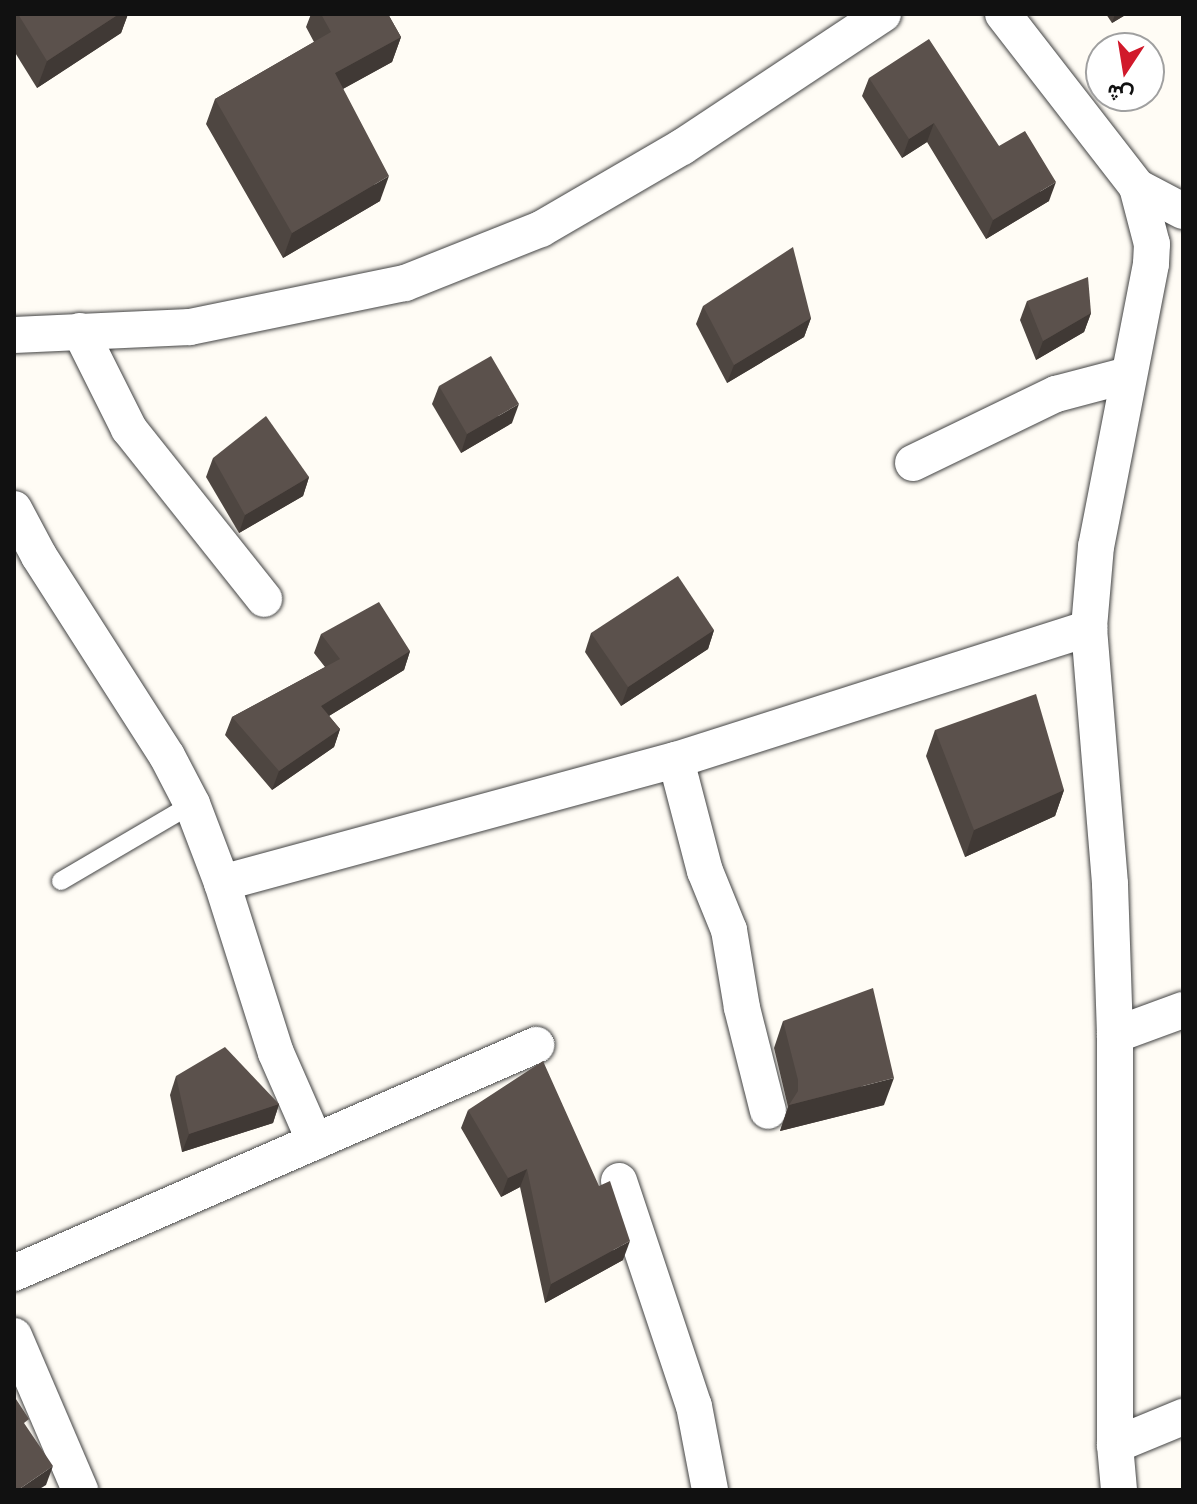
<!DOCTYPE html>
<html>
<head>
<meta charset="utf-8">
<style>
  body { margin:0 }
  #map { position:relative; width:1197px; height:1504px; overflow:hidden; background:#fffcf5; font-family:"Times New Roman",Vazirmatn,serif }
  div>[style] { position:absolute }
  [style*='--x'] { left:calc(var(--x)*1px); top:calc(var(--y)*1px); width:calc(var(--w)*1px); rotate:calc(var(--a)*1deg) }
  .roads { filter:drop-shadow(0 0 2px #444) drop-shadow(0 0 2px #444) }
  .service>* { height:18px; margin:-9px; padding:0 9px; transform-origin:9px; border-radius:9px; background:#fff }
  .minor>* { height:36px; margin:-18px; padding:0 18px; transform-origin:18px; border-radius:18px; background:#fff }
  .wall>* { inset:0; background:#4e4641 }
  .shaded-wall>* { inset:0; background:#403935 }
  .building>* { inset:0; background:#5b514c }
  span { translate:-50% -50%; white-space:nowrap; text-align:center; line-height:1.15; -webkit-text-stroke:8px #fff; paint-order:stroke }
  .frame { position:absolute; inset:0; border:16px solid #111; pointer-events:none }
  .north { position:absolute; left:1085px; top:32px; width:80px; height:80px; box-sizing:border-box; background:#fff; border:2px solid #a0a0a0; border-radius:50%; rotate:192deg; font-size:22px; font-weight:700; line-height:32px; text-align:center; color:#111 }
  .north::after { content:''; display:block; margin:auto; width:28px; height:36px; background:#d1192b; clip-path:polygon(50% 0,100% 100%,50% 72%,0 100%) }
</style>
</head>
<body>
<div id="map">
  <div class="roads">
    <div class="service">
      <div style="--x:61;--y:881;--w:152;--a:-30.4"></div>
    </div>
    <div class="minor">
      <div style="--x:1003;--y:14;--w:219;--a:52.2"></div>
      <div style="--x:1137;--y:187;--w:59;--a:75.3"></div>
      <div style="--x:1152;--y:244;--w:20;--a:93"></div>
      <div style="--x:1151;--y:264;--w:287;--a:101"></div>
      <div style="--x:1096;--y:546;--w:82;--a:94.9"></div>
      <div style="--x:1089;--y:628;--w:257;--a:85.3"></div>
      <div style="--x:1110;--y:884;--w:151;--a:88.1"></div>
      <div style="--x:1115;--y:1035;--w:410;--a:90"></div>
      <div style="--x:1115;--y:1445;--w:45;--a:84.9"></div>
      <div style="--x:1137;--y:187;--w:52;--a:27.6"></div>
      <div style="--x:80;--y:331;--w:110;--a:63.4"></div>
      <div style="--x:129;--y:429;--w:217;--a:51.5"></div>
      <div style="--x:14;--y:335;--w:176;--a:-2.6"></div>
      <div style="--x:190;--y:327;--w:219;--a:-11.6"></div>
      <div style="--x:405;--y:283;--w:146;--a:-21.7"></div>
      <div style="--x:541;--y:229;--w:163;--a:-30.2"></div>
      <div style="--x:682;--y:147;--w:241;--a:-33.5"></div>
      <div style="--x:913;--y:463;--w:159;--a:-25.8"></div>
      <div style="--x:1056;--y:394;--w:74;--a:-14.8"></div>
      <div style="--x:14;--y:509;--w:53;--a:62"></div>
      <div style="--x:39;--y:556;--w:237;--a:57.4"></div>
      <div style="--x:167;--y:756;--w:54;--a:62.5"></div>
      <div style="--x:192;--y:804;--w:85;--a:69.2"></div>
      <div style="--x:222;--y:883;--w:178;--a:72.4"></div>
      <div style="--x:276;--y:1053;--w:97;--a:66.3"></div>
      <div style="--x:676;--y:760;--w:115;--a:75.4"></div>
      <div style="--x:705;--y:871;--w:64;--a:67.9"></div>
      <div style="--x:729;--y:930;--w:79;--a:80.5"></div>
      <div style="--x:742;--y:1008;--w:106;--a:75.8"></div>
      <div style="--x:222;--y:883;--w:470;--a:-15.2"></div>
      <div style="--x:676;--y:760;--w:434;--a:-17.7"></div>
      <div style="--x:1115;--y:1035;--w:72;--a:-20.2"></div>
      <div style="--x:619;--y:1181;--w:237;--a:71.6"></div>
      <div style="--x:694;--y:1406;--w:86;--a:79.2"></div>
      <div style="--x:14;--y:1273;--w:570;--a:-23.59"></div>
      <div style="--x:14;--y:1336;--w:168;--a:66.8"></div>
      <div style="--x:1115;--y:1445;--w:74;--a:-22.4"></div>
    </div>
  </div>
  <div class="wall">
    <div style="clip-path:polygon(14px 14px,128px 14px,121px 33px,37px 88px,14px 51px)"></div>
    <div style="clip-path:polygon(311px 14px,388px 14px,401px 37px,392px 62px,343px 89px,380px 201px,283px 258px,206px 124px,215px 99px,314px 42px,306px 27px)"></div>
    <div style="clip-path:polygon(1106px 14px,1127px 14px,1112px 23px)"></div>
    <div style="clip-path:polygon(869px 78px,999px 146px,1049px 201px,986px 239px,927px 142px,902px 158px,862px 96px)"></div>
    <div style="clip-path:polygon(1027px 301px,1091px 313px,1084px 332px,1036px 360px,1020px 320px)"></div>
    <div style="clip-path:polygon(703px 306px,811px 318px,804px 337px,727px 383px,696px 324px)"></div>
    <div style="clip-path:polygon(439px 386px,512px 423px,461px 453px,432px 404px)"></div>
    <div style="clip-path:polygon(213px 458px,309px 477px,303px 496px,239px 533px,206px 477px)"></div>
    <div style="clip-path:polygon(714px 630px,708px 649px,621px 706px,585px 652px,591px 633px)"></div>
    <div style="clip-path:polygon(321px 634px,410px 651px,404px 670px,329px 716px,340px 729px,334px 747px,272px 790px,225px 735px,232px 717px,325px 667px,314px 653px)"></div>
    <div style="clip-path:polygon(935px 730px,1064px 790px,1055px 816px,965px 857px,926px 756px)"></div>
    <div style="clip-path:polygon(783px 1021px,884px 1105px,780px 1131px,788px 1107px,774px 1048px)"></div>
    <div style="clip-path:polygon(176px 1076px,279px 1104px,273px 1123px,182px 1152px,170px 1095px)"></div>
    <div style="clip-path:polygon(468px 1110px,623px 1260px,545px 1303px,520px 1187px,501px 1197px,461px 1128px)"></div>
  </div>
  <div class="shaded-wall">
    <div style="clip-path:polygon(119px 14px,128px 14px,121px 33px,37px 88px,47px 61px)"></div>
    <div style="clip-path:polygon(1115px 14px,1127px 14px,1112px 23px)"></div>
    <div style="clip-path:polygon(401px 37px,392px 62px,326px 98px,335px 73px)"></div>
    <div style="clip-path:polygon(934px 123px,927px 142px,902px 158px,909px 139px)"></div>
    <div style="clip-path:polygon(389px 176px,380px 201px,283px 258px,292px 233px)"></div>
    <div style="clip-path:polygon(1056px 182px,1049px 201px,986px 239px,993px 220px)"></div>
    <div style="clip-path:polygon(1091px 313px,1084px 332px,1036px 360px,1043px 341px)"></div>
    <div style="clip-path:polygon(811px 318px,804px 337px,727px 383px,734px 365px)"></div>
    <div style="clip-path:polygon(519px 404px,512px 423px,461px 453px,467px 434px)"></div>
    <div style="clip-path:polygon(309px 477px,303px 496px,239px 533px,245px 515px)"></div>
    <div style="clip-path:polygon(714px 630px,708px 649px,621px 706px,628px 687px)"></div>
    <div style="clip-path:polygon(410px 651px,404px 670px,314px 725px,321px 706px)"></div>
    <div style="clip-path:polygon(340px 729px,334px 747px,272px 790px,279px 771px)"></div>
    <div style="clip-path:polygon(1064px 790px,1055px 816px,965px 857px,974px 830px)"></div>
    <div style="clip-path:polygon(894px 1078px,884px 1105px,780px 1131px,789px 1105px)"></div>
    <div style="clip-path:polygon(279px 1104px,273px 1123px,182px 1152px,189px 1134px)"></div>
    <div style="clip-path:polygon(527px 1169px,520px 1187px,501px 1197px,508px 1178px)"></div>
    <div style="clip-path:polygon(630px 1241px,623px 1260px,545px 1303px,551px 1284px)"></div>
    <div style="clip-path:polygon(53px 1466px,46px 1485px,38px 1490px,18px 1490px)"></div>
  </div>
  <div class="building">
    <div style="clip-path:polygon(18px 14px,119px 14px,47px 61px)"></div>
    <div style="clip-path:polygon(321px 14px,388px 14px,401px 37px,335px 73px,389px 176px,292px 233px,215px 99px,331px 32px)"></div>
    <div style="clip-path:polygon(929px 39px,999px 146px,1025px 131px,1056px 182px,993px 220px,934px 123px,909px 139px,869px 78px)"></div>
    <div style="clip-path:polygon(793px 247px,811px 318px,734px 365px,703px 306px)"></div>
    <div style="clip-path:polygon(1088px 277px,1091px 313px,1043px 341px,1027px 301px)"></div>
    <div style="clip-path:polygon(491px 356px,519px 404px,467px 434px,439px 386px)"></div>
    <div style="clip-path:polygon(266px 416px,309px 477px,245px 515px,213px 458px)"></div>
    <div style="clip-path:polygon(678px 576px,714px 630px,628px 687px,591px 633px)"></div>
    <div style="clip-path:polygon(379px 602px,410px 651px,321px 706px,340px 729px,279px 771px,232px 717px,340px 659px,321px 634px)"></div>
    <div style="clip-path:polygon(1036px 694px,1064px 790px,974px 830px,935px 730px)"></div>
    <div style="clip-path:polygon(873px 988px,894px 1078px,789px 1105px,798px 1091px,798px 1080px,783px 1021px)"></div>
    <div style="clip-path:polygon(225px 1047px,279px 1104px,189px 1134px,176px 1076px)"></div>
    <div style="clip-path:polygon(543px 1061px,599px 1186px,610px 1181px,630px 1241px,551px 1284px,527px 1169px,508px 1178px,468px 1110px)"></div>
    <div style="clip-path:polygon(14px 1396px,29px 1419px,24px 1423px,53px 1466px,18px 1490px,14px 1490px)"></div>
  </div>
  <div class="frame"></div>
  <div class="north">ش</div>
</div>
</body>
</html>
